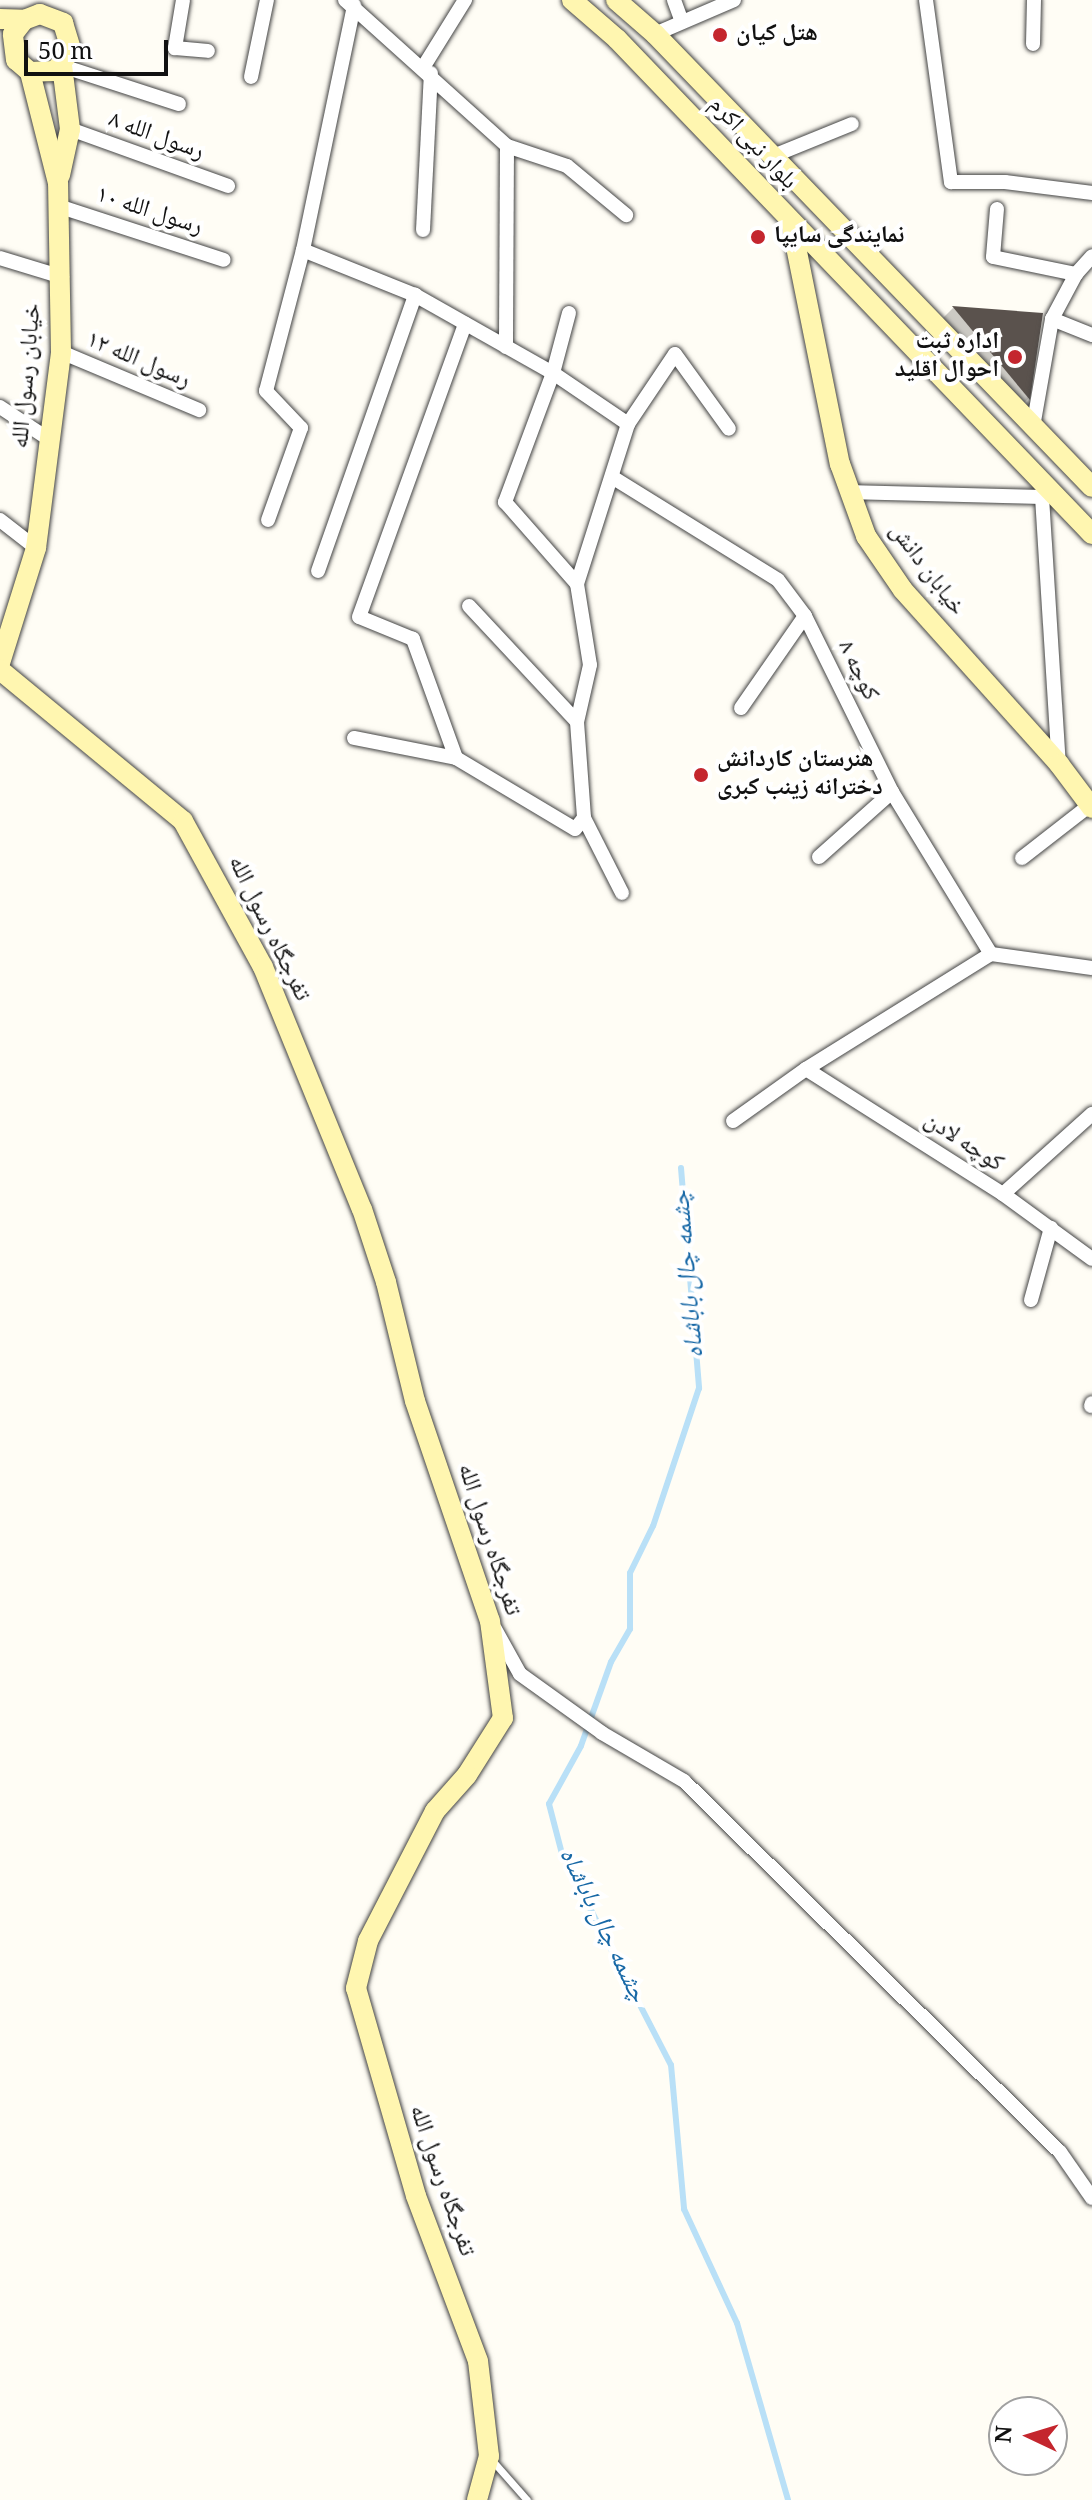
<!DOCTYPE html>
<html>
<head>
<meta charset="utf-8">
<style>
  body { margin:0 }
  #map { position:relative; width:1092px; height:2500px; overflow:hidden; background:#fffdf5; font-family:Georgia,"Noto Naskh Arabic",serif }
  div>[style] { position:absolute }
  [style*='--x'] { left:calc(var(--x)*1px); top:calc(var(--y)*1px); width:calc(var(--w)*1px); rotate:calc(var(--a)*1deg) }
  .shadow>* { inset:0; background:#0003 }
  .stream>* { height:6px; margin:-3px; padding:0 3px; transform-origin:3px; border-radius:3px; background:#b9e0f7 }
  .building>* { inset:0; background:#5a524d }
  .roads { filter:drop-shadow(0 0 2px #444) drop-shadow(0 0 2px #444) }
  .lane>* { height:7px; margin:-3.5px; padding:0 3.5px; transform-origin:3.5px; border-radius:3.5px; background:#fff }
  .street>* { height:14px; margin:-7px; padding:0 7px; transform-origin:7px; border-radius:7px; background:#fff }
  .secondary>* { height:20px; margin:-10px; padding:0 10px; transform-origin:10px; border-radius:10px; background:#fff6b0 }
  .dots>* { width:22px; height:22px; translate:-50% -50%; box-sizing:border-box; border:4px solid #fff; border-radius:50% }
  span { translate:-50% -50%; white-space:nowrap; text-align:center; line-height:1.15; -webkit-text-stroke:8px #fff; paint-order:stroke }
  .poi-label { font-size:24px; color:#111; font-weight:700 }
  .left { translate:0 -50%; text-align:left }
  .right { translate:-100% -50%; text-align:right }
  .street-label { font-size:24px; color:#111 }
  .water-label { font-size:26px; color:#1768a6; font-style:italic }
  .north { position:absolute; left:988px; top:2396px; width:80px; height:80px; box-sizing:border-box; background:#fff; border:2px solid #a0a0a0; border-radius:50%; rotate:274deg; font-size:22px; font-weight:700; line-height:32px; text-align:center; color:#111 }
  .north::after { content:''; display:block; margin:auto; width:28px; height:36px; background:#c4262e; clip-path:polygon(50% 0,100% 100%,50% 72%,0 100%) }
  .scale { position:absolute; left:24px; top:40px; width:144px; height:36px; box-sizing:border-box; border:4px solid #111; border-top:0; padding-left:10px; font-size:24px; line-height:28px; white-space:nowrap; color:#111; -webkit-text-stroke:6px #fff; paint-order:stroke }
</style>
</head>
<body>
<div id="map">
  <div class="shadow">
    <div style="clip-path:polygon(953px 308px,1040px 315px,1028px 399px,1017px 410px,942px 319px)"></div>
  </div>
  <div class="stream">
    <div style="--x:681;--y:1168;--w:221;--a:85.3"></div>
    <div style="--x:699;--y:1388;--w:145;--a:108.4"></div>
    <div style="--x:653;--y:1526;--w:52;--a:116.1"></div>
    <div style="--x:630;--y:1573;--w:56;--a:90"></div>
    <div style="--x:630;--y:1629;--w:38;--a:120"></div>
    <div style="--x:611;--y:1662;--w:89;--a:109.7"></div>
    <div style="--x:581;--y:1746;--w:66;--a:118.9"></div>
    <div style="--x:549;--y:1804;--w:52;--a:75.4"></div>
    <div style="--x:562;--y:1854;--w:237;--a:62.7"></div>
    <div style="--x:671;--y:2065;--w:145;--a:84.8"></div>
    <div style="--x:684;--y:2209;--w:126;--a:65.1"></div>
    <div style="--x:737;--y:2323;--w:184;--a:73.9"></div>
  </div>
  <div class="building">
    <div style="clip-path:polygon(952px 306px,1043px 313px,1030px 400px)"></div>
  </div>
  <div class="roads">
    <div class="lane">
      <div style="--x:490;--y:2458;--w:56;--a:48.6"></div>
    </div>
    <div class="street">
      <div style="--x:183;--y:0;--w:49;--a:99.5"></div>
      <div style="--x:175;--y:48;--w:33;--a:5"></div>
      <div style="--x:345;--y:0;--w:218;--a:42"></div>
      <div style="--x:507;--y:146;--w:201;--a:90.3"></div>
      <div style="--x:674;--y:0;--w:23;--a:70"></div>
      <div style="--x:926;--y:0;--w:184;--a:82.2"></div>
      <div style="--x:951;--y:182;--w:54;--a:0"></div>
      <div style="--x:1005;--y:182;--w:88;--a:7.2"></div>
      <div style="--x:655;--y:34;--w:86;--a:-23.3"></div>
      <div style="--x:1033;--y:44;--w:44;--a:-88.7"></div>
      <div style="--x:62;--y:66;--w:123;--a:18"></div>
      <div style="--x:424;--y:66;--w:78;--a:-58.2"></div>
      <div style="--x:251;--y:77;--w:79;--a:-78.3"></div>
      <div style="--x:70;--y:129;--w:168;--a:19.8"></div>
      <div style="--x:507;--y:146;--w:63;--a:18.4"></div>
      <div style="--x:567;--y:166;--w:77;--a:39.7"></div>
      <div style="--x:773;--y:156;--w:85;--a:-22.1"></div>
      <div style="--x:61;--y:207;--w:171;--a:18"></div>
      <div style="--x:997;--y:209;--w:48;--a:94.8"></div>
      <div style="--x:993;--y:257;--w:85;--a:11.6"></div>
      <div style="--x:423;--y:230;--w:157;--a:-87.1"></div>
      <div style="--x:303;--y:250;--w:121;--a:21.9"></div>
      <div style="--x:415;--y:295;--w:159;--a:29.5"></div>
      <div style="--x:553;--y:373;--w:91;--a:34.2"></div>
      <div style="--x:628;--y:424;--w:168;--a:107.7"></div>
      <div style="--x:577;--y:584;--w:82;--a:80.9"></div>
      <div style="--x:590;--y:665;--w:58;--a:102.8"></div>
      <div style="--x:577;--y:722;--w:96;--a:85.8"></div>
      <div style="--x:584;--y:818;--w:14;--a:129"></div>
      <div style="--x:575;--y:829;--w:139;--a:-149.2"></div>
      <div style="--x:456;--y:758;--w:104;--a:-168.9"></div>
      <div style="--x:0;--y:258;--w:65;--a:17"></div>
      <div style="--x:569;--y:313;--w:62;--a:104.9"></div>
      <div style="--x:553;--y:373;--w:138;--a:110.4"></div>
      <div style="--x:505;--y:502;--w:109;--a:48.7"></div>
      <div style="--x:1052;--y:319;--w:43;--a:21.8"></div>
      <div style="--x:61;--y:352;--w:150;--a:22.8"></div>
      <div style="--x:0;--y:407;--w:60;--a:33.4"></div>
      <div style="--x:628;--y:424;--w:84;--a:-56.1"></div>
      <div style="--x:675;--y:354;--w:92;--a:54.2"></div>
      <div style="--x:1033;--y:427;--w:110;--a:-80"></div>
      <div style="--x:1052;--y:319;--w:51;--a:-61.9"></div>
      <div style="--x:1076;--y:274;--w:24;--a:-48"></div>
      <div style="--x:612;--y:477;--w:195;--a:31.8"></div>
      <div style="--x:778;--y:580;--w:45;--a:53.1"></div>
      <div style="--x:805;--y:616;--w:196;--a:63.7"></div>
      <div style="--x:892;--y:792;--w:190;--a:58.6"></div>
      <div style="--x:1045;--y:484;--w:13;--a:103"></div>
      <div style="--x:1042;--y:497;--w:268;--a:86.4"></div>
      <div style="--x:850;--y:492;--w:192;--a:1.5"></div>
      <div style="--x:0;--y:520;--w:46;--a:37.9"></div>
      <div style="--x:268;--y:520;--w:98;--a:-70.3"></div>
      <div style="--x:301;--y:428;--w:51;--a:-133.4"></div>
      <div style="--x:266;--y:391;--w:146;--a:-75.3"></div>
      <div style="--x:303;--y:250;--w:250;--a:-78.2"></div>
      <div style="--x:318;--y:571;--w:293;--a:-70.6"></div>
      <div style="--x:469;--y:606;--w:158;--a:47"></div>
      <div style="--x:741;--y:708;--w:112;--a:-55.2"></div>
      <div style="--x:456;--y:758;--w:127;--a:-109.9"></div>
      <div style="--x:413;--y:639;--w:58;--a:-157.8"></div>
      <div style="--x:359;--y:617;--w:312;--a:-70.1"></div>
      <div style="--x:584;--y:818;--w:84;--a:63.1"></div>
      <div style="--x:819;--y:857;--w:98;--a:-41.7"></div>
      <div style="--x:1022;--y:858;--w:86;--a:-37.9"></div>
      <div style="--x:806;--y:1069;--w:233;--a:32.4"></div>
      <div style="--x:1003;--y:1194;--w:110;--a:36.1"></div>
      <div style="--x:733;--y:1121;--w:90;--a:-35.5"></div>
      <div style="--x:806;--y:1069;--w:218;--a:-31.9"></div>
      <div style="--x:991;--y:954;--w:102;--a:7.9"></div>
      <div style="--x:1003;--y:1194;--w:120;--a:-42"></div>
      <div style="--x:1031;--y:1300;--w:75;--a:-74.5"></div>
      <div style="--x:1091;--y:1406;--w:3;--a:-72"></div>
      <div style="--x:495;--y:1629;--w:51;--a:60.9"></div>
      <div style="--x:520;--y:1674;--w:101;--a:35.7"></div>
      <div style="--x:602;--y:1733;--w:95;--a:30.3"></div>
      <div style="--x:684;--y:1781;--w:528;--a:44.62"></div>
      <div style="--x:1060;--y:2152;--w:56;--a:55.2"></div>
    </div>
    <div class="secondary">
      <div style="--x:572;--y:0;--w:60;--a:40.9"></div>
      <div style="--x:617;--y:39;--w:686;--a:46.18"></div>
      <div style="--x:616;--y:0;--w:52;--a:41.1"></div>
      <div style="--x:655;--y:34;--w:629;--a:46.03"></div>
      <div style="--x:0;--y:19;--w:24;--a:2"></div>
      <div style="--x:24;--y:20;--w:17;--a:-21"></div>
      <div style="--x:40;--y:14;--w:25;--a:21"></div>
      <div style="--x:63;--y:23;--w:28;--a:73"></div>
      <div style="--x:71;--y:50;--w:26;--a:127"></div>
      <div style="--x:55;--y:71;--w:25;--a:178"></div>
      <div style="--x:30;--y:72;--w:18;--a:-139"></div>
      <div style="--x:16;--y:60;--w:26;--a:-97"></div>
      <div style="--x:13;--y:34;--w:18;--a:-52"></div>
      <div style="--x:60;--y:175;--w:47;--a:-77.7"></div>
      <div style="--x:70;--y:129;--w:64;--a:-97.2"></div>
      <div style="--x:791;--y:222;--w:247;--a:78.6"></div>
      <div style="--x:840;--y:464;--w:77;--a:70.1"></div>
      <div style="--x:866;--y:536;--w:65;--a:55.6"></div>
      <div style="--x:903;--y:590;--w:234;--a:48.1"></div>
      <div style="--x:1059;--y:764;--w:55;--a:53.1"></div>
      <div style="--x:0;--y:663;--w:121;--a:-72.6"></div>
      <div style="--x:36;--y:548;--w:198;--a:-82.7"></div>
      <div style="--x:61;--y:352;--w:169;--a:-91"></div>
      <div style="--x:58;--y:183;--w:114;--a:-104.2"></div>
      <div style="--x:0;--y:670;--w:237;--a:39.5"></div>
      <div style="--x:183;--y:821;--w:166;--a:61.3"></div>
      <div style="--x:263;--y:967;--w:261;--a:67.8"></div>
      <div style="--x:362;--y:1209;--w:77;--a:71.8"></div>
      <div style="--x:386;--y:1282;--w:122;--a:76.3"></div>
      <div style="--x:415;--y:1401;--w:232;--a:71.2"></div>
      <div style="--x:490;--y:1621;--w:98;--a:82.4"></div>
      <div style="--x:503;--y:1718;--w:67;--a:122.3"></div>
      <div style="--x:467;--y:1775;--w:48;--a:131.6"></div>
      <div style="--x:435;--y:1811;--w:146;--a:117.3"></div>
      <div style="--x:368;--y:1941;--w:49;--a:104.3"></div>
      <div style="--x:356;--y:1988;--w:216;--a:73.9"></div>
      <div style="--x:416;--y:2196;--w:176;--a:69.4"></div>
      <div style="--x:478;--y:2361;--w:96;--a:83.4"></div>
      <div style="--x:489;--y:2456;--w:46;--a:105.3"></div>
    </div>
  </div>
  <div class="dots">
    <div style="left:720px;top:35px;background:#c4262e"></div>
    <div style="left:758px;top:237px;background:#c4262e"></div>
    <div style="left:1015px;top:357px;background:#c4262e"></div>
    <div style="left:701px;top:775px;background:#c4262e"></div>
  </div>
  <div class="poi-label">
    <span class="left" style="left:736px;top:35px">هتل کیان</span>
    <span class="left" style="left:774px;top:237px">نمایندگی سایپا</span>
    <span class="right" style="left:999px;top:357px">اداره ثبت<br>احوال اقلید</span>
    <span class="left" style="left:717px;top:775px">هنرستان کاردانش<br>دخترانه زینب کبری</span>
  </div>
  <div class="street-label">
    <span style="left:156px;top:137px;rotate:20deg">رسول الله ۸</span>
    <span style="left:752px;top:144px;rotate:47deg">بلوار نبی اکرم</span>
    <span style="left:149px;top:212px;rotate:18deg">رسول الله ۱۰</span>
    <span style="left:138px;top:361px;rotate:23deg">رسول الله ۱۲</span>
    <span style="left:28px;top:376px;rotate:-85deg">خیابان رسول الله</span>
    <span style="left:926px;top:570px;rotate:53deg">خیابان دانش</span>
    <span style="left:857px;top:671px;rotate:64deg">کوچه ۸</span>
    <span style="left:268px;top:929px;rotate:64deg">تفرجگاه رسول الله</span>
    <span style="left:963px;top:1143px;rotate:33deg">کوچه لادن</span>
    <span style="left:488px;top:1540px;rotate:72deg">تفرجگاه رسول الله</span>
    <span style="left:441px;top:2181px;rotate:71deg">تفرجگاه رسول الله</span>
  </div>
  <div class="water-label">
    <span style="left:690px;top:1274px;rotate:-95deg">چشمه چال باباشاه</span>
    <span style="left:601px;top:1926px;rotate:64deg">چشمه چال باباشاه</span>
  </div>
  <div class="north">N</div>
  <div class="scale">50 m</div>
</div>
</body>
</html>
